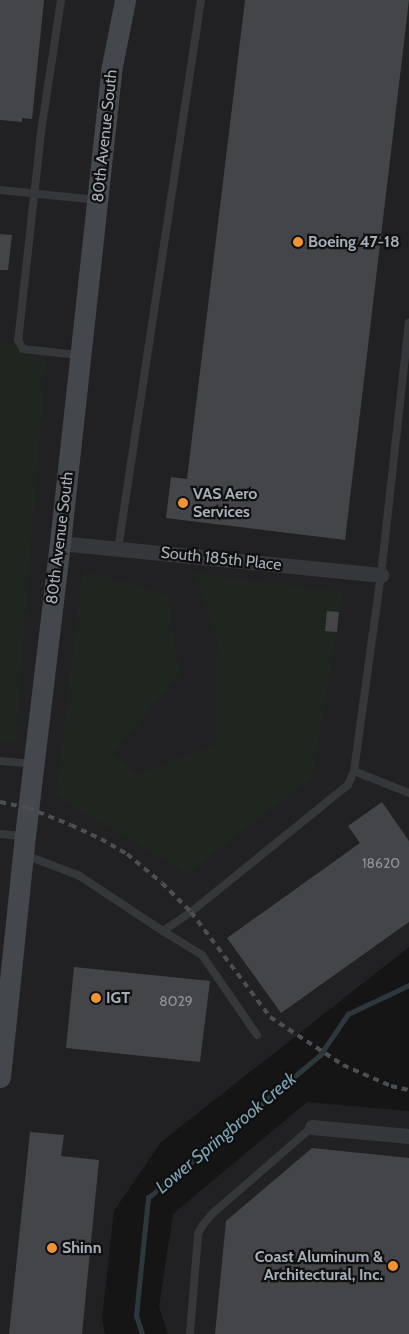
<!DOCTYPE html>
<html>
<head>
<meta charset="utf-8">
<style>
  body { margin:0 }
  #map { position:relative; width:409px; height:1334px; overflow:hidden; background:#151516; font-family:Cabin,sans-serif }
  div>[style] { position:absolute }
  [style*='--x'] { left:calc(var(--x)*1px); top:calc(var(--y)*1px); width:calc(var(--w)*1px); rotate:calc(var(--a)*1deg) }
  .built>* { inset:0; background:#212123 }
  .green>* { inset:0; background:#1f261f }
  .stream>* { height:4.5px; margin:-2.25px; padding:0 2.25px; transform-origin:2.25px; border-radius:2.25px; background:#2d383c }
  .building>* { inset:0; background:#444549 }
  .lane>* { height:8px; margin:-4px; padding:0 4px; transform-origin:4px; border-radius:4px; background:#36373b }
  .street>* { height:15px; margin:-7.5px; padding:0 7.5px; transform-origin:7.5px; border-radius:7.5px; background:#36373b }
  .secondary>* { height:21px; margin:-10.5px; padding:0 10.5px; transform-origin:10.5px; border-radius:10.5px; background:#44474b }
  .rail>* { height:4px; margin-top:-2px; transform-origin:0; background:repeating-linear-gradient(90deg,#4b4e52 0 6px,transparent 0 11px) }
  .dots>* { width:14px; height:14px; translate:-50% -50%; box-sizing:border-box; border:2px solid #101011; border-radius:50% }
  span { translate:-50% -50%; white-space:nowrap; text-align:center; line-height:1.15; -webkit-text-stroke:4.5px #101011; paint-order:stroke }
  .number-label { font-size:14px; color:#8e949c }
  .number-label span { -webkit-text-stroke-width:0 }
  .street-label { font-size:16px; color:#a6aeb7 }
  .poi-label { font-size:16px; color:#a6aeb7; font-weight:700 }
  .left { translate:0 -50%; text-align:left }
  .right { translate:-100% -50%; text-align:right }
  .water-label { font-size:18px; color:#7da2b2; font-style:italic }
</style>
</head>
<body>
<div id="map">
  <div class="built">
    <div style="clip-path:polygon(0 0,409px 0,409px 947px,161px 1142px,114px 1211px,102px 1319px,105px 1334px,0 1334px)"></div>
    <div style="clip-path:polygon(307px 1102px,409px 1111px,409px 1334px,168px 1334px,159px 1307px,173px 1214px)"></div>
  </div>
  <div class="green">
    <div style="clip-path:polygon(0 343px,47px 347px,15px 743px,0 742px)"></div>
    <div style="clip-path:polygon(83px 569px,167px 596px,180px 675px,113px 753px,136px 774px,215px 745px,217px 638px,194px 573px,343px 592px,312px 778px,187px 874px,56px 796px)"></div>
  </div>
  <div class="stream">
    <div style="--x:142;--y:1334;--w:19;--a:-108"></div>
    <div style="--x:136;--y:1316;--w:119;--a:-84.2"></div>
    <div style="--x:148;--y:1198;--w:224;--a:-39.7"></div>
    <div style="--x:320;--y:1055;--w:50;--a:-55.7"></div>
    <div style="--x:348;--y:1014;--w:68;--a:-25.4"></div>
  </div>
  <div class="building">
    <div style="clip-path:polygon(0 0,44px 0,32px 119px,22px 118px,22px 122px,0 120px)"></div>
    <div style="clip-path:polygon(245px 0,409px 0,345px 540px,166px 518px,171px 477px,187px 479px)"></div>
    <div style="clip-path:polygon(0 234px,12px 235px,8px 270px,0 270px)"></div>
    <div style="clip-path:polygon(327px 611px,339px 612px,337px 632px,325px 631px)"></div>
    <div style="clip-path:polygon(382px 802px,409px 841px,409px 922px,281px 1013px,227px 938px,360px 843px,348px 826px)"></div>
    <div style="clip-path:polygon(74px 967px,210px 981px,200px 1062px,66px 1048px)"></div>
    <div style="clip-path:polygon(30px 1132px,64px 1135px,61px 1156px,99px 1160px,82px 1334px,9px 1334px)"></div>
    <div style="clip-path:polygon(312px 1148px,409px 1158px,409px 1334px,215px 1334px,226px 1221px)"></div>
  </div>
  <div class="lane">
    <div style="--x:61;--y:0;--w:134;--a:98.6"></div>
    <div style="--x:41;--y:133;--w:208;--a:96.3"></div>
    <div style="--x:18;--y:340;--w:10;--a:61"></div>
    <div style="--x:23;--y:349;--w:55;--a:6.2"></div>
    <div style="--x:0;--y:190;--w:98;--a:5.9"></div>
    <div style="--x:118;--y:549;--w:555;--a:-81.4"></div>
    <div style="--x:0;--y:761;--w:33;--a:5"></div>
    <div style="--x:354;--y:771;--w:59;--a:21.8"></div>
    <div style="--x:0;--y:834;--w:23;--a:5"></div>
    <div style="--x:25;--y:855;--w:57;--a:20.7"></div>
    <div style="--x:78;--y:875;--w:102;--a:33.4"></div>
    <div style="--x:163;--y:931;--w:34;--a:-34"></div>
    <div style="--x:191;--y:912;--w:202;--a:-39"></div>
    <div style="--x:348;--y:785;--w:15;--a:-67"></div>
    <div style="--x:354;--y:771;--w:198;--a:-82.2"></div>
    <div style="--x:381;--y:575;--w:254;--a:-83.7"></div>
    <div style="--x:163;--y:931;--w:46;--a:31.6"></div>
    <div style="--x:202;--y:955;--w:97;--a:55.5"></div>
    <div style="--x:190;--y:1334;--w:100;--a:-85.4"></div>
    <div style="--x:198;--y:1234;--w:9;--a:-63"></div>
    <div style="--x:202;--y:1226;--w:16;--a:-50"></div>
    <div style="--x:212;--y:1214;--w:133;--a:-41"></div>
  </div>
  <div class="street">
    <div style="--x:60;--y:543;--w:323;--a:5.7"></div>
    <div style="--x:312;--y:1127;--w:97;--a:5.3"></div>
  </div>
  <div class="secondary">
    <div style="--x:0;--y:1077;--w:242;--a:-84.1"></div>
    <div style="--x:25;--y:836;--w:295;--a:-83.2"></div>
    <div style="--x:60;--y:543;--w:475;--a:-83.8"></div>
    <div style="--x:111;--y:71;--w:72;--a:-78.8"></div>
  </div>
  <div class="rail">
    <div style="--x:0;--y:802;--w:29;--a:12"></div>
    <div style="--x:28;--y:808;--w:46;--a:21.6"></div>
    <div style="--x:71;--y:825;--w:33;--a:25"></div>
    <div style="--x:101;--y:839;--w:30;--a:30"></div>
    <div style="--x:127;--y:854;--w:45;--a:39.6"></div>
    <div style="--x:162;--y:883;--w:41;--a:45"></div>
    <div style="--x:191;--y:912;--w:131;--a:53"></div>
    <div style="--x:270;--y:1017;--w:87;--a:33.3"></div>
    <div style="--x:343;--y:1065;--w:52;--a:23.6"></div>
    <div style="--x:391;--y:1086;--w:18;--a:13"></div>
  </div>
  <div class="dots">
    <div style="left:298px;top:242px;background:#f19233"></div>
    <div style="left:183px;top:503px;background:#f19233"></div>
    <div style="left:96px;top:998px;background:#f19233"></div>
    <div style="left:52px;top:1248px;background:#f19233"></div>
    <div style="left:393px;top:1266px;background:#f19233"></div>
  </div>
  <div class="number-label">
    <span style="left:381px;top:863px">18620</span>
    <span style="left:176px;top:1001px">8029</span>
  </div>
  <div class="street-label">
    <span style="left:105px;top:136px;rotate:-84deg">80th Avenue South</span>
    <span style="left:60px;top:538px;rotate:-83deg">80th Avenue South</span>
    <span style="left:221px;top:559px;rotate:6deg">South 185th Place</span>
  </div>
  <div class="poi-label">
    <span class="left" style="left:308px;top:242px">Boeing 47-18</span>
    <span class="left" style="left:193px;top:503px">VAS Aero<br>Services</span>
    <span class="left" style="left:106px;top:998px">IGT</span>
    <span class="left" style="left:62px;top:1248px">Shinn</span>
    <span class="right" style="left:383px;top:1266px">Coast Aluminum &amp;<br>Architectural, Inc.</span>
  </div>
  <div class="water-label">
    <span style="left:226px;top:1133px;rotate:-40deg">Lower Springbrook Creek</span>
  </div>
</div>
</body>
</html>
